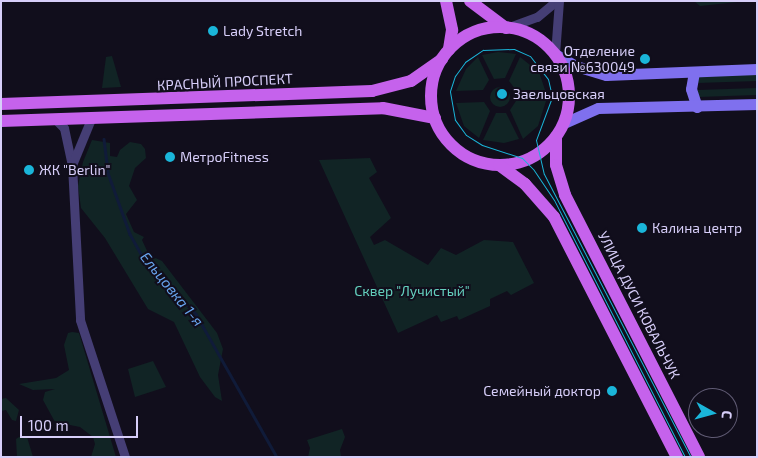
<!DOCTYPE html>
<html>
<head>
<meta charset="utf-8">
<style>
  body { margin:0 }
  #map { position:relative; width:758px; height:458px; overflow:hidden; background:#110e1c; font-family:"Exo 2",sans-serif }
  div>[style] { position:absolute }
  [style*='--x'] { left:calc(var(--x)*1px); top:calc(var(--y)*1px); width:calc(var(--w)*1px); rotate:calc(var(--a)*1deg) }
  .green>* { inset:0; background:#112425 }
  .round { border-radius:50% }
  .stream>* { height:2.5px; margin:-1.25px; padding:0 1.25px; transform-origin:1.25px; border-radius:1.25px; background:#101b39 }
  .minor>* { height:9px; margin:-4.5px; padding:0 4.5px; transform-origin:4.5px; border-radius:4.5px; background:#453e75 }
  .secondary>* { height:11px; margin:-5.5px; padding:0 5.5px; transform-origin:5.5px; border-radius:5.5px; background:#7f70ee }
  .primary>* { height:12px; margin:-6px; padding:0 6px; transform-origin:6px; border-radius:6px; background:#c562ec }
  .primary>.ring { margin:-6px; padding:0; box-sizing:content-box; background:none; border:12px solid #c562ec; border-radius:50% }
  .tram>* { height:1px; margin:-0.5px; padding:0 0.5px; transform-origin:0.5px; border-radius:0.5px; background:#1ab5d9 }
  .dots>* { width:14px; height:14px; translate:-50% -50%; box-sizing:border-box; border:2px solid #110e1c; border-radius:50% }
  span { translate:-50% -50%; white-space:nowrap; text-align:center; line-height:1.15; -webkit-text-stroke:4px #110e1c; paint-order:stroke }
  .poi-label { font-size:14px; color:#d7cef9 }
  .left { translate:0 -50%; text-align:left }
  .right { translate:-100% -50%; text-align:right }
  .street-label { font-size:14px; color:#d7cef9 }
  .park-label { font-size:14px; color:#64d0be }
  .water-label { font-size:15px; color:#68a4ed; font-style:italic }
  .frame { position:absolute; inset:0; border:2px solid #d7cef9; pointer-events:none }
  .north { position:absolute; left:688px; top:388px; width:50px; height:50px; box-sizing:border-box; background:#110e1c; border:1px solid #605b74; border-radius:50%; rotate:97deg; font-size:14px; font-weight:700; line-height:20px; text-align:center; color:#d7cef9 }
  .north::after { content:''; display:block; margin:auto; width:18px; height:22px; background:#1ab5d9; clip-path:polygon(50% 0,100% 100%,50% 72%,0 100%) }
  .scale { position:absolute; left:20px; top:416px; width:118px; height:22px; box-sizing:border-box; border:2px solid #d7cef9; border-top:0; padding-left:6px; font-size:15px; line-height:18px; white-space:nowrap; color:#d7cef9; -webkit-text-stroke:4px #110e1c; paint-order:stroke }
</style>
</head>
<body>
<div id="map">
  <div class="green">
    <div style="clip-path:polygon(694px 1px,747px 1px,700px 6px)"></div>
    <div style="clip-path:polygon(498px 52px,516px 54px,505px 78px,494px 79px,482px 55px)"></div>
    <div style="clip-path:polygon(112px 56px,121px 87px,102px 88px,106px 57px)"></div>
    <div style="clip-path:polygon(478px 57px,489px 80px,483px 90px,456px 91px,466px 69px)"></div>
    <div style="clip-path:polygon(520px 57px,539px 72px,545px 90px,516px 90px,509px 81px)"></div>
    <div style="clip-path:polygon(757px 74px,757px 81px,697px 83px,696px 77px)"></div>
    <div class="round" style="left:490px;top:87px;width:20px;height:20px"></div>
    <div style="clip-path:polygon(757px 88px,757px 95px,698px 97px,698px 90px)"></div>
    <div style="clip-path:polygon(516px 101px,546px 101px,538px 126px,523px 139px,510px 110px)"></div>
    <div style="clip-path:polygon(484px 102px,490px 111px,479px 138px,464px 126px,456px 103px)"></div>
    <div style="clip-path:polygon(496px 113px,506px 113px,519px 139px,504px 143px,483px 140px)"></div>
    <div style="clip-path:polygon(92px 140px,110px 143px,110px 156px,117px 157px,120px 150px,130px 142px,141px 144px,145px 149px,146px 158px,135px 168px,129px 186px,137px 200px,126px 214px,134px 232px,144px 237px,142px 240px,149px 255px,162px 261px,217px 333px,223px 349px,218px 375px,222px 401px,215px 397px,200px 377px,174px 322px,148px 309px,105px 238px,81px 208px,78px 186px,83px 162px)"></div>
    <div style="clip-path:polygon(370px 158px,377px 172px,369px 178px,391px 218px,370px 237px,374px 245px,385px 240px,428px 265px,441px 248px,456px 255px,484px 240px,513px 242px,534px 283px,511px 295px,507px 291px,490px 299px,490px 306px,459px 320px,457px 316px,441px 322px,437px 315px,398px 333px,319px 160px)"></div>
    <div style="clip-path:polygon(72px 332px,79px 333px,116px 457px,91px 457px,95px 444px,93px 437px,80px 427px,55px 422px,43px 400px,45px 392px,55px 389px,33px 390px,19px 384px,56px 378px,69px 370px,64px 345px,68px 333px)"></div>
    <div style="clip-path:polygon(153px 361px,166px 387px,135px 397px,128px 369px)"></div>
    <div style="clip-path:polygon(6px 398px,19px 410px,16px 421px,12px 420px,6px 410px,1px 411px,1px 399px)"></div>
    <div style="clip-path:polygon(342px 429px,345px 437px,340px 450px,341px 457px,308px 457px,310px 448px,307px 440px)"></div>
    <div style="clip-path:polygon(19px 437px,27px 437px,33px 457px,17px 457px,16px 439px)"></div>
  </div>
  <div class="stream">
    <div style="--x:104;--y:139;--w:34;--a:83"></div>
    <div style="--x:108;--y:173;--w:65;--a:70.2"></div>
    <div style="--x:130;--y:234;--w:31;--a:61"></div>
    <div style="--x:145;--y:261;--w:74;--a:46.1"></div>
    <div style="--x:196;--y:314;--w:164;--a:60.5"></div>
  </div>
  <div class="minor">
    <div style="--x:506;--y:28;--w:33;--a:-20"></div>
    <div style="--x:537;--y:17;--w:25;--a:-40"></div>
    <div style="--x:555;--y:54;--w:53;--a:-85.7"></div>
    <div style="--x:56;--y:120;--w:11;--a:45"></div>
    <div style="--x:64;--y:128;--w:38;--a:78"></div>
    <div style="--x:72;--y:165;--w:155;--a:87"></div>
    <div style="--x:80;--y:320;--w:144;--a:71.8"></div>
    <div style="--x:72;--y:165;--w:50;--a:-67.6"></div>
  </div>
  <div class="secondary">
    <div style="--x:555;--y:54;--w:24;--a:30"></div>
    <div style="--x:576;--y:66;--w:31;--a:17"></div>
    <div style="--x:606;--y:75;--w:151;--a:-2.3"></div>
    <div style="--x:694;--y:72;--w:17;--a:100"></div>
    <div style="--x:691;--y:89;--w:19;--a:72"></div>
    <div style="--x:564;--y:123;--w:37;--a:-24"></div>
    <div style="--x:598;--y:108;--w:159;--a:-1.4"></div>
  </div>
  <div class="primary">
    <div style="--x:446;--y:1;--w:30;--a:78"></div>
    <div style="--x:452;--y:30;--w:20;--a:99"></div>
    <div style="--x:470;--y:1;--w:45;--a:36.9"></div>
    <div class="ring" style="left:431px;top:27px;width:126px;height:126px"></div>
    <div style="--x:1;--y:104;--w:371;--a:-2"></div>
    <div style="--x:372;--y:91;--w:40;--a:-14.4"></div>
    <div style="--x:411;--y:81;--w:38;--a:-35"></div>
    <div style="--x:1;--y:121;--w:382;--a:-1.9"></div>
    <div style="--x:383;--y:108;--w:53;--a:10.9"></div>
    <div style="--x:556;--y:137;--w:28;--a:90"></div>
    <div style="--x:556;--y:165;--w:31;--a:73"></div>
    <div style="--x:565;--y:195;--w:294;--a:62.9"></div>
    <div style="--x:499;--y:165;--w:32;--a:36"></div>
    <div style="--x:525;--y:184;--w:44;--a:48.7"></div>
    <div style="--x:554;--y:217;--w:270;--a:62.9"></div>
  </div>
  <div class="tram">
    <div style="--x:685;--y:457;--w:288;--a:-117"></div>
    <div style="--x:554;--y:200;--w:37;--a:-124"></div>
    <div style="--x:533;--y:169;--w:16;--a:-135"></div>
    <div style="--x:522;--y:158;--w:42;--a:-162"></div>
    <div style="--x:482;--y:145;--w:19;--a:-148"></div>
    <div style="--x:466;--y:135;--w:19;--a:-126"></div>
    <div style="--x:455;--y:120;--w:29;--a:-100"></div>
    <div style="--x:450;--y:91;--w:16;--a:-72"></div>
    <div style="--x:455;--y:76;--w:17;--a:-54"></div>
    <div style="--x:465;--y:62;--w:22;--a:-34"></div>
    <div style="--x:483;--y:50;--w:31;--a:-2"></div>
    <div style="--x:514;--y:49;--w:17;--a:24"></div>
    <div style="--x:530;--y:56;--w:29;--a:52"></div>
    <div style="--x:548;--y:79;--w:18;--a:77"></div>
    <div style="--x:552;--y:97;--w:46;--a:110.4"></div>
    <div style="--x:536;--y:140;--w:35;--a:77"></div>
    <div style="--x:544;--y:174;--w:319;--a:62.6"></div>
  </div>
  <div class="dots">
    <div style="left:213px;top:31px;background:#1ab5d9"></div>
    <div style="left:645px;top:59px;background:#1ab5d9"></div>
    <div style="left:502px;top:94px;background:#1ab5d9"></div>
    <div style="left:170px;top:157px;background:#1ab5d9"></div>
    <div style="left:29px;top:170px;background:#1ab5d9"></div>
    <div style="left:642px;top:228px;background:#1ab5d9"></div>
    <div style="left:612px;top:391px;background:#1ab5d9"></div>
  </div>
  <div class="poi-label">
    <span class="left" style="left:223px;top:31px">Lady Stretch</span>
    <span class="right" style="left:635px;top:59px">Отделение<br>связи №630049</span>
    <span class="left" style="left:513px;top:94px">Заельцовская</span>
    <span class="left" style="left:180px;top:157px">МетроFitness</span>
    <span class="left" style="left:39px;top:170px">ЖК "Berlin"</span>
    <span class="left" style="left:652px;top:228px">Калина центр</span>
    <span class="right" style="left:601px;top:391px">Семейный доктор</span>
  </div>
  <div class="street-label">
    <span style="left:225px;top:82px;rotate:-3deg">КРАСНЫЙ ПРОСПЕКТ</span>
    <span style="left:639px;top:305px;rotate:63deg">УЛИЦА ДУСИ КОВАЛЬЧУК</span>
  </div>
  <div class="park-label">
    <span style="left:412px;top:291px">Сквер "Лучистый"</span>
  </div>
  <div class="water-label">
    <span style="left:172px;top:289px;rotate:51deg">Ельцовка 1-я</span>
  </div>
  <div class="frame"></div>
  <div class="north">С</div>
  <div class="scale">100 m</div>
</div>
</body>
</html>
